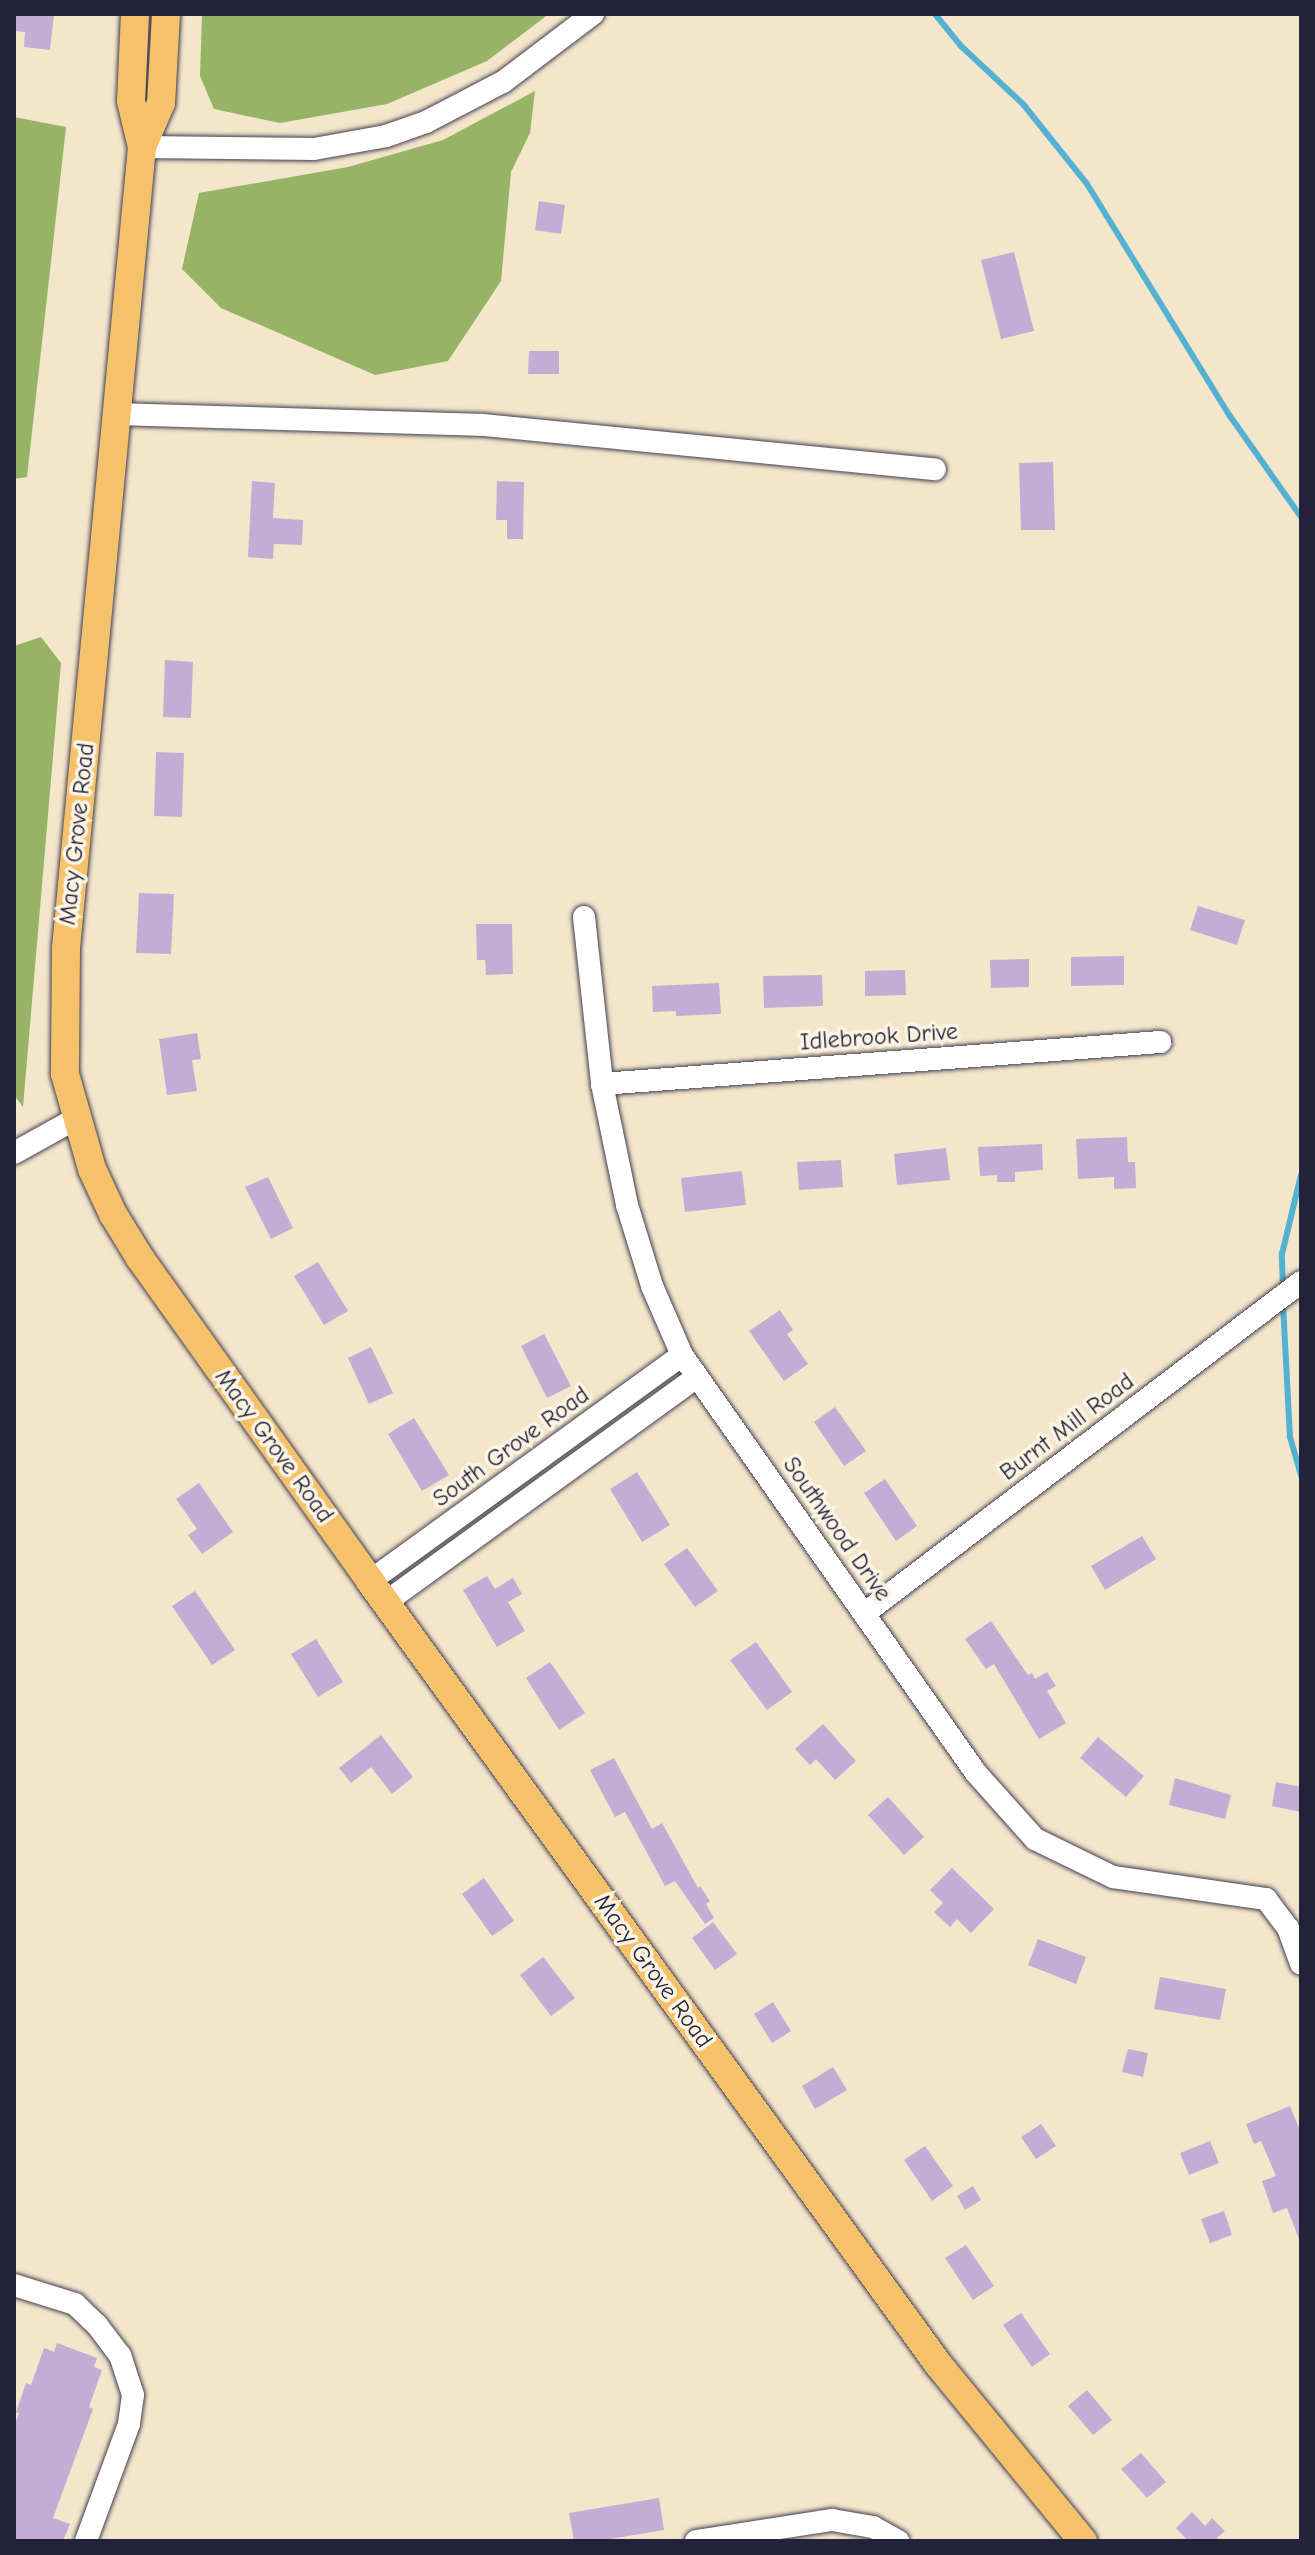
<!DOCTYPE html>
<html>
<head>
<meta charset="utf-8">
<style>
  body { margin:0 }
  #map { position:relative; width:1315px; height:2555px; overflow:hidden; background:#f4e6cb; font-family:"Comic Neue",sans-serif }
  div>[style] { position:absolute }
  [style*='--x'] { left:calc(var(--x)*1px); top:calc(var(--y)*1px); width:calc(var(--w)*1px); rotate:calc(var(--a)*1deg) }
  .forest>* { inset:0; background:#96b366 }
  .stream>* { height:6px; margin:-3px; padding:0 3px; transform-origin:3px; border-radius:3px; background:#53b2d2 }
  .building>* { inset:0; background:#c4add5 }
  .roads { filter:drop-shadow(0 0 2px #423f51) drop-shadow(0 0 2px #423f51) }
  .minor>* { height:22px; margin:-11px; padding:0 11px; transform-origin:11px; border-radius:11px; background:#fff }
  .major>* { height:28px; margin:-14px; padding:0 14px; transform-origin:14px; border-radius:14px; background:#f5c16b }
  span { translate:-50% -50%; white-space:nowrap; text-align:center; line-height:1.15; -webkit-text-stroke:7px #fcf5e5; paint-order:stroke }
  .street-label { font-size:24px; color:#22223b }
  .frame { position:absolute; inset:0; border:16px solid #22223b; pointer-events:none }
</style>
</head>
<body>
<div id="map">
  <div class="forest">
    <div style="clip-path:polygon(202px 14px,549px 14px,487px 61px,387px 104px,280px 123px,214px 109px,200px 76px)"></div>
    <div style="clip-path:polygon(535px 91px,530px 133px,511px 172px,501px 281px,448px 361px,375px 375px,221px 308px,182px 269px,199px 193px,348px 167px,443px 140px)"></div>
    <div style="clip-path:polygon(14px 117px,66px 127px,27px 477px,14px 479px)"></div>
    <div style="clip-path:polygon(41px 637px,61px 663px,23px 1107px,14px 1095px,14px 646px)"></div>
  </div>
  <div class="stream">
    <div style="--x:935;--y:14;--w:41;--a:50.9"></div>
    <div style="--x:961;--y:46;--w:85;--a:43.1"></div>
    <div style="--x:1023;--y:104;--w:102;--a:51.3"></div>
    <div style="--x:1087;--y:184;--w:273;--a:58.4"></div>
    <div style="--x:1230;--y:416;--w:123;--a:54.9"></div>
    <div style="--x:1283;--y:1289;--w:35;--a:-92"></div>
    <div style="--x:1282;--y:1254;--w:81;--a:-76.5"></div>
    <div style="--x:1283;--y:1304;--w:133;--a:87"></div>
    <div style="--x:1290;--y:1437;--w:40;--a:74"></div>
  </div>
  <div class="building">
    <div style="clip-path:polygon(16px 14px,54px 14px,50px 50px,24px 47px,25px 32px,15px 31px)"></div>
    <div style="clip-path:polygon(539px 201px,565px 205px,561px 234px,535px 230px)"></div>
    <div style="clip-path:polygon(1014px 252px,1034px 331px,1001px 339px,981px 260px)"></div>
    <div style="clip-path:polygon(529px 351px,559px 351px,559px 374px,528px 374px)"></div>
    <div style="clip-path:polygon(1053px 462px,1055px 530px,1021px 530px,1019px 463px)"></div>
    <div style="clip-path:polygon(252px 481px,275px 483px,273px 518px,303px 520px,302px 545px,274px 544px,273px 559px,248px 557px)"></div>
    <div style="clip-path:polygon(497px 481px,524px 482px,523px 539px,507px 539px,507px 520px,496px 520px)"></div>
    <div style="clip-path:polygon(165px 660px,193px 662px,191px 718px,163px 717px)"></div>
    <div style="clip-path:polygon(156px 752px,184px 753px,182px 817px,154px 816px)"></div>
    <div style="clip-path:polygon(139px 893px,174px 894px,171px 954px,136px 953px)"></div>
    <div style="clip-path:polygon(1198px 906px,1245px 920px,1237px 945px,1190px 930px)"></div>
    <div style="clip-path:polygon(476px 924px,512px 924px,513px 974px,486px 975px,485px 960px,477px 960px)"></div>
    <div style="clip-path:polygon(1124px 956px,1124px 985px,1071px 986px,1071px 957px)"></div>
    <div style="clip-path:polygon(1029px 959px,1029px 987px,991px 988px,990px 960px)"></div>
    <div style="clip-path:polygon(905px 970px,906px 995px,865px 996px,865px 971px)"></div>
    <div style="clip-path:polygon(822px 975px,823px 1006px,764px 1008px,763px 976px)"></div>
    <div style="clip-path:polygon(719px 983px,721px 1014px,676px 1016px,676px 1011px,653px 1012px,652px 986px)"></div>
    <div style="clip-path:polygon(197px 1033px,201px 1059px,192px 1060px,197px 1091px,167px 1095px,159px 1039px)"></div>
    <div style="clip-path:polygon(1127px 1137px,1128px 1162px,1135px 1162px,1136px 1188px,1114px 1189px,1114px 1177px,1078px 1179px,1076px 1139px)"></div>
    <div style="clip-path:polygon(1042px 1144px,1043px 1170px,1015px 1172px,1015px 1182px,997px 1182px,997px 1175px,980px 1176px,978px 1147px)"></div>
    <div style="clip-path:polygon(946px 1148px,950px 1180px,897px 1185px,894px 1154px)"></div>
    <div style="clip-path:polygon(841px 1160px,843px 1187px,799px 1190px,797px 1162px)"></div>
    <div style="clip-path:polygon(742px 1171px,746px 1205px,685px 1212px,681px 1178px)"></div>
    <div style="clip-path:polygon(268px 1177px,293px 1228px,271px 1239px,245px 1187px)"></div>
    <div style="clip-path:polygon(318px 1262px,348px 1311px,324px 1325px,294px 1276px)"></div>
    <div style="clip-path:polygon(780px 1310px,793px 1330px,787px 1334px,808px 1364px,784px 1381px,749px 1331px)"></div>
    <div style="clip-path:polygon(544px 1334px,571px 1386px,547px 1398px,521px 1346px)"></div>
    <div style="clip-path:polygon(371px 1347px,393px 1393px,369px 1404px,348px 1358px)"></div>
    <div style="clip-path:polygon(835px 1407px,866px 1451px,844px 1466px,814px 1422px)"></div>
    <div style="clip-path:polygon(414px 1418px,449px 1475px,422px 1491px,388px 1434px)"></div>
    <div style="clip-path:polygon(637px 1472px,670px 1525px,642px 1542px,610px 1489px)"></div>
    <div style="clip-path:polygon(885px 1479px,917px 1526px,896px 1541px,864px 1493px)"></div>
    <div style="clip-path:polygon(199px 1483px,233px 1532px,202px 1554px,188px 1535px,197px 1529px,176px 1499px)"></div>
    <div style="clip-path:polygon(1142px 1536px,1156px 1559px,1105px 1590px,1091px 1566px)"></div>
    <div style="clip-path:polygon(687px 1548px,718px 1591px,695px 1607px,664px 1564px)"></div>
    <div style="clip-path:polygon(487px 1576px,495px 1589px,513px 1578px,522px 1594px,508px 1602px,525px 1631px,497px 1647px,463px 1590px)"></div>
    <div style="clip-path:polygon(195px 1591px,235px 1650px,212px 1665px,172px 1606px)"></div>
    <div style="clip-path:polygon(991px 1621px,1028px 1675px,1032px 1673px,1035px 1679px,1047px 1672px,1056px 1686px,1047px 1691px,1066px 1723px,1039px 1739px,994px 1664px,986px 1669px,965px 1639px)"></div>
    <div style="clip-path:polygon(316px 1639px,343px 1682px,318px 1697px,291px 1654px)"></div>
    <div style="clip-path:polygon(756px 1642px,792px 1692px,767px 1710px,730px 1660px)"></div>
    <div style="clip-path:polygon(550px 1662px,585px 1713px,559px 1730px,526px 1678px)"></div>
    <div style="clip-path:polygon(823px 1724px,856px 1761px,835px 1780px,816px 1759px,810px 1765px,795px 1749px)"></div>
    <div style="clip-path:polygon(381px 1735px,413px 1777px,392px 1794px,371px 1767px,351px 1783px,339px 1768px)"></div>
    <div style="clip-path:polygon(1098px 1737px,1144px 1776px,1126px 1797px,1080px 1758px)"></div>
    <div style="clip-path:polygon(614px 1758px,652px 1829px,662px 1823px,698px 1888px,700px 1886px,710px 1901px,706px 1904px,714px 1918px,705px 1924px,675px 1881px,665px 1886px,625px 1812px,615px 1817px,590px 1770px)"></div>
    <div style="clip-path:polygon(1175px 1778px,1231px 1795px,1225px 1819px,1169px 1805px)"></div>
    <div style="clip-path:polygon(1276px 1782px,1301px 1787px,1301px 1812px,1272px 1806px)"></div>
    <div style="clip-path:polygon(888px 1797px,924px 1837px,904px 1855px,868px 1815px)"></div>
    <div style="clip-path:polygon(952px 1868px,994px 1909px,971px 1933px,957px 1919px,950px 1927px,934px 1912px,943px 1903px,930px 1890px)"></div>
    <div style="clip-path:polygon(484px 1878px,514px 1921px,492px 1936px,462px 1894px)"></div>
    <div style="clip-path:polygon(713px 1922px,737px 1954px,715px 1970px,692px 1938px)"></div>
    <div style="clip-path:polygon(1038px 1939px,1086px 1957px,1076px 1984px,1028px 1965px)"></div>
    <div style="clip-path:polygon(543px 1957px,575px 1998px,551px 2016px,520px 1975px)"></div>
    <div style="clip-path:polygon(1160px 1977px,1226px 1989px,1220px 2020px,1154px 2009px)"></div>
    <div style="clip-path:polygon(773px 2002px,791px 2031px,772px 2043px,754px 2014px)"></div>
    <div style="clip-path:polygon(1128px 2049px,1148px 2053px,1143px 2077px,1122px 2072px)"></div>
    <div style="clip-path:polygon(833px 2067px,847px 2090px,815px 2109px,802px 2086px)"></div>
    <div style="clip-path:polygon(1290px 2106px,1301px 2133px,1299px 2239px,1287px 2208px,1273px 2213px,1262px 2181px,1276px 2176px,1261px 2141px,1254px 2144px,1246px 2124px)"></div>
    <div style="clip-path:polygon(1041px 2124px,1056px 2146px,1036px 2159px,1021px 2137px)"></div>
    <div style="clip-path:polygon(1210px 2141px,1219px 2163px,1189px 2175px,1180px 2153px)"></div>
    <div style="clip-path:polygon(925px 2146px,953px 2186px,932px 2201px,904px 2160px)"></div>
    <div style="clip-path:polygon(973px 2186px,981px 2200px,965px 2210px,957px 2196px)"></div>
    <div style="clip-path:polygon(1224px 2211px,1232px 2235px,1210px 2243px,1201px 2219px)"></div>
    <div style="clip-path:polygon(966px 2245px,994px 2286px,973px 2300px,945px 2258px)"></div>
    <div style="clip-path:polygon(1021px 2313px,1050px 2354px,1032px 2367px,1003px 2325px)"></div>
    <div style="clip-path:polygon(57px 2343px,97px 2358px,94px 2367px,102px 2370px,89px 2407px,93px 2409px,53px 2518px,70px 2524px,63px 2541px,14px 2541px,14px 2427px,19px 2413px,16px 2412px,26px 2383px,31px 2385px,44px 2348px,54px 2352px)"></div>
    <div style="clip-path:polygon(1087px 2390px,1112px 2420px,1093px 2435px,1068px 2406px)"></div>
    <div style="clip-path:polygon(1141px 2453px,1166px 2482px,1147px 2498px,1121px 2469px)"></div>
    <div style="clip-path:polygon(659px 2498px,664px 2530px,598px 2541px,574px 2541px,569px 2513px)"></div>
    <div style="clip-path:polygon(1192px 2512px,1205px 2526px,1212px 2518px,1225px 2531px,1217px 2538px,1219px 2541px,1188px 2541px,1176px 2528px)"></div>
  </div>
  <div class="roads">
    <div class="minor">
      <div style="--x:142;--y:147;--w:172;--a:0.7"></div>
      <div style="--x:314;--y:149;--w:73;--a:-10.2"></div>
      <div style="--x:386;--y:136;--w:42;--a:-19.3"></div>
      <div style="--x:426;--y:122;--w:87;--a:-27.5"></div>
      <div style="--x:503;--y:82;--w:113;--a:-37.1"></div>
      <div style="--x:118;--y:414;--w:365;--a:1.7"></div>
      <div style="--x:483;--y:425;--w:454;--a:5.6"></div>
      <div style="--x:584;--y:917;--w:168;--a:83.8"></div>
      <div style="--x:602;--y:1084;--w:124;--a:78.3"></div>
      <div style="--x:627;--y:1205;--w:85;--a:72.8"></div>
      <div style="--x:652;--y:1286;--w:75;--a:66.5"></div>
      <div style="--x:682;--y:1355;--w:511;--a:54.88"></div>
      <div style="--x:976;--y:1773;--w:89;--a:48.2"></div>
      <div style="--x:1035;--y:1839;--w:87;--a:26"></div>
      <div style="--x:1113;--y:1877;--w:155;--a:8.2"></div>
      <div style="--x:1266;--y:1899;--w:36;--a:53"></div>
      <div style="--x:1288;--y:1928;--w:38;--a:70"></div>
      <div style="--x:602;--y:1084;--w:560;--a:-4.3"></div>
      <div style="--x:14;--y:1153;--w:70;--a:-29.1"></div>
      <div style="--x:370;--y:1581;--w:385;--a:-35.9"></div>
      <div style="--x:386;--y:1602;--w:384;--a:-35.9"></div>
      <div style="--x:865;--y:1613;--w:547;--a:-37.2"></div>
      <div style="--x:14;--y:2285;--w:64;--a:17.3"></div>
      <div style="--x:75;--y:2304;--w:30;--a:44"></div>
      <div style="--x:97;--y:2325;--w:38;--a:53"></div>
      <div style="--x:120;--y:2355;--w:42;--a:72"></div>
      <div style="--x:133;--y:2395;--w:29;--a:98"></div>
      <div style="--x:129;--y:2424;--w:125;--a:110.2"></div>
      <div style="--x:696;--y:2541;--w:138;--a:-8.8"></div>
      <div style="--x:832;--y:2520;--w:42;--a:9.7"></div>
      <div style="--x:873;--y:2527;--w:29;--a:29"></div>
    </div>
    <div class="major">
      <div style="--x:135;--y:14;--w:87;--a:92.6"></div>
      <div style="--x:131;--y:101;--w:47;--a:76.6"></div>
      <div style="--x:166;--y:14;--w:89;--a:93.2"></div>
      <div style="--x:161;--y:103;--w:48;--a:113.4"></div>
      <div style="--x:142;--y:147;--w:805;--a:95.42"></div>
      <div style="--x:66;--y:948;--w:126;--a:90.5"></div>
      <div style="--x:65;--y:1074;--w:99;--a:74.1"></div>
      <div style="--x:92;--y:1169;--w:50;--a:65"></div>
      <div style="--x:113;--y:1214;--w:52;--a:58.5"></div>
      <div style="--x:140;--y:1258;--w:397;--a:54.5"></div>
      <div style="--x:370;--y:1581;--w:967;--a:54.04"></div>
      <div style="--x:938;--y:2364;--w:229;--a:50.7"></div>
    </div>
  </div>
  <div class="street-label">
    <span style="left:77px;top:834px;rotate:-84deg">Macy Grove Road</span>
    <span style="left:879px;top:1037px;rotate:-4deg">Idlebrook Drive</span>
    <span style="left:1067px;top:1427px;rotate:-37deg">Burnt Mill Road</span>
    <span style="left:274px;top:1446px;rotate:54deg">Macy Grove Road</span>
    <span style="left:511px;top:1447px;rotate:-36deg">South Grove Road</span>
    <span style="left:837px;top:1529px;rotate:55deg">Southwood Drive</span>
    <span style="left:653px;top:1971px;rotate:54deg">Macy Grove Road</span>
  </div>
  <div class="frame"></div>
</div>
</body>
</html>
